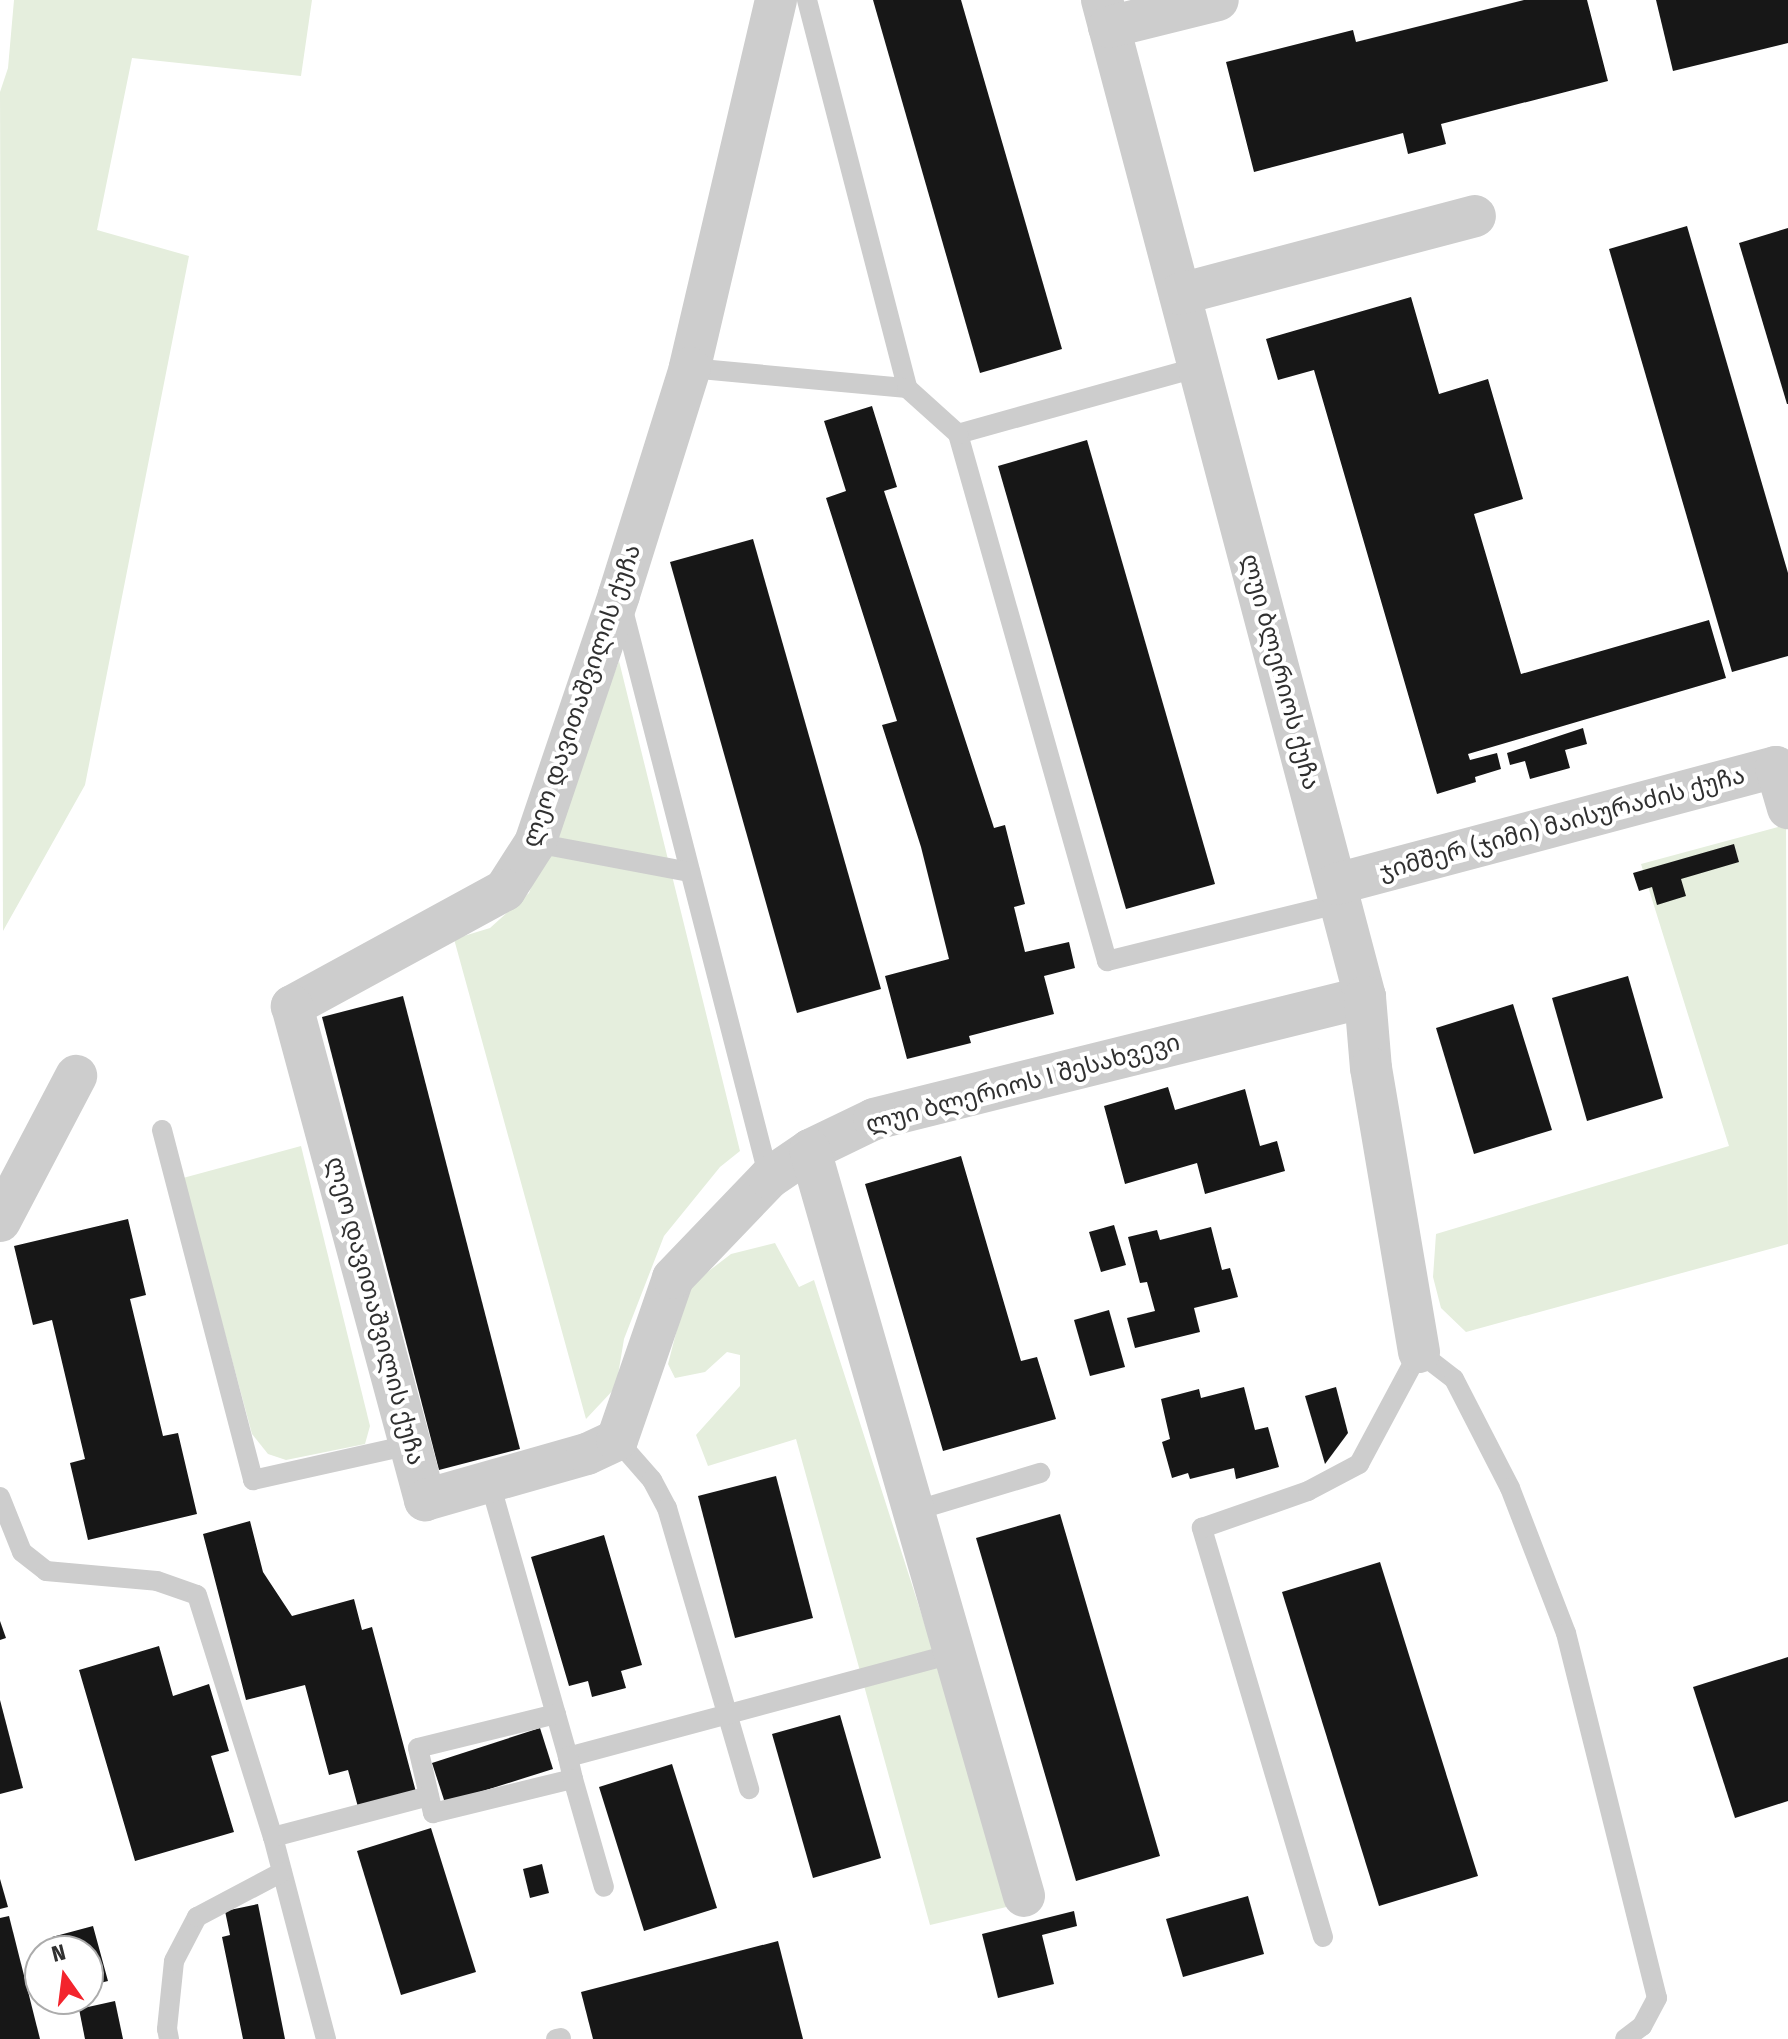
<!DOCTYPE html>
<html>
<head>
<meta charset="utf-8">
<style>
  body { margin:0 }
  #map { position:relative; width:1788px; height:2039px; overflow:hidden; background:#fff; font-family:"Fira Sans Condensed","Noto Sans Georgian",sans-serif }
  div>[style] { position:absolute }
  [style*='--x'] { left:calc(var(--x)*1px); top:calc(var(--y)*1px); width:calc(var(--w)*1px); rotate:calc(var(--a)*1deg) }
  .green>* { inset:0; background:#e5eedd }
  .building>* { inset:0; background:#171717 }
  .lane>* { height:20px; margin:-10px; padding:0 10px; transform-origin:10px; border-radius:10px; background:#cdcdcd }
  .street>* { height:42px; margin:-21px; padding:0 21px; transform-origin:21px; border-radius:21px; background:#cdcdcd }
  span { translate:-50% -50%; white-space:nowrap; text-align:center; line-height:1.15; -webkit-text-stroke:8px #fff; paint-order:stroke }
  .street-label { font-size:24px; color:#303030 }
  .north { position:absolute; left:24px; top:1935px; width:80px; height:80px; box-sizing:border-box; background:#fff; border:2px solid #acacac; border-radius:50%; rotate:346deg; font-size:22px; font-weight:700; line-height:32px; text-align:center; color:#303030 }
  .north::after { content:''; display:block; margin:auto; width:28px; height:36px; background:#f3252d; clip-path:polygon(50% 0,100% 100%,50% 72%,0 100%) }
</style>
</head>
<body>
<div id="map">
  <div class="green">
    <div style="clip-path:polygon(14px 0,312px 0,301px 76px,132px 58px,97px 230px,189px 256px,85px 785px,3px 931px,0 92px,8px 68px)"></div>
    <div style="clip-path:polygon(619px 661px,740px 1151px,720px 1167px,664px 1236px,624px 1339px,616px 1387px,586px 1419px,454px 939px,490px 928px,529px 893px)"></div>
    <div style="clip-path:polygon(1786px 825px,1788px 1244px,1466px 1332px,1441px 1308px,1433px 1277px,1436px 1234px,1729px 1146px,1641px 864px)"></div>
    <div style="clip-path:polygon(301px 1146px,370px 1426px,365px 1444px,286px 1460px,268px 1454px,252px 1434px,183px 1178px)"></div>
    <div style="clip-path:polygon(775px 1243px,799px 1287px,814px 1280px,1015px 1905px,930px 1925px,796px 1439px,708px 1466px,696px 1435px,740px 1386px,740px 1355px,727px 1352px,705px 1372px,675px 1378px,668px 1364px,688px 1287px,731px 1254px)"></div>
  </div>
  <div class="building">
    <div style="clip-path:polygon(873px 0,961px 0,1062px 349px,980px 373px)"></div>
    <div style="clip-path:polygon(1524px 0,1587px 0,1608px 81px,1441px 124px,1446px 144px,1408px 154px,1403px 133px,1254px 172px,1226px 62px,1353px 30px,1356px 42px)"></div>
    <div style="clip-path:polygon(1656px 0,1788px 0,1788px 43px,1673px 71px)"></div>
    <div style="clip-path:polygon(1687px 226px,1788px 573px,1788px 656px,1732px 672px,1609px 249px)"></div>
    <div style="clip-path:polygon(1788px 228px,1788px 404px,1787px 404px,1739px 243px)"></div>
    <div style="clip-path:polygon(1411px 297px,1439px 394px,1488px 379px,1523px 499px,1474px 514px,1521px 674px,1709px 620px,1726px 678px,1468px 754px,1470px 760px,1497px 753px,1501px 769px,1475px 777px,1476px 782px,1437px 794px,1314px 370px,1278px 380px,1266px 339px)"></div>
    <div style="clip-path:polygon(872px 406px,897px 487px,884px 491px,994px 828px,1005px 825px,1025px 904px,1014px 907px,1025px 952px,1069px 942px,1075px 968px,1044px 976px,1054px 1014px,969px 1036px,971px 1043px,907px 1059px,885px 976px,949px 959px,921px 847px,882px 725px,897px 721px,826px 498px,846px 491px,824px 421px)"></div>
    <div style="clip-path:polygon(1087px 440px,1215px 884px,1126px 909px,998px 466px)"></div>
    <div style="clip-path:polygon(753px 539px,881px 989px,797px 1013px,670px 562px)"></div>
    <div style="clip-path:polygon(1583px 728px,1587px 744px,1565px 750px,1570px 768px,1530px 779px,1525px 761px,1510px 765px,1507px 753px)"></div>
    <div style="clip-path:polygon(1734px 844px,1739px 862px,1681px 879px,1686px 896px,1657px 905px,1652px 887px,1639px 891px,1633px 873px)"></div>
    <div style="clip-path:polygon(1628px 976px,1663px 1098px,1587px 1121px,1552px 998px)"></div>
    <div style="clip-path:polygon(403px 996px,520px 1449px,439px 1470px,322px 1017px)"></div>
    <div style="clip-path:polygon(1513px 1004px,1552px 1130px,1474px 1154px,1436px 1028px)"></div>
    <div style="clip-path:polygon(1168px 1087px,1175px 1110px,1245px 1089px,1260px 1146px,1277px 1141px,1285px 1171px,1205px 1194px,1197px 1163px,1125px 1184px,1104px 1106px)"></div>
    <div style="clip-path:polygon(961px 1156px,1021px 1361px,1037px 1357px,1056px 1419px,943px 1451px,865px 1184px)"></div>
    <div style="clip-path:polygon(128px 1219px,146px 1295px,130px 1299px,163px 1436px,178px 1433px,197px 1514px,88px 1540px,70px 1463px,85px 1459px,52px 1320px,33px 1325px,14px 1246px)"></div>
    <div style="clip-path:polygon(1114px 1225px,1126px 1265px,1101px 1272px,1089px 1232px)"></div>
    <div style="clip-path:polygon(1211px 1227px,1222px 1270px,1230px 1268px,1238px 1297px,1194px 1308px,1200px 1332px,1135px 1348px,1127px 1318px,1155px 1311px,1147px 1282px,1140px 1283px,1128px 1237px,1157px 1230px,1160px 1240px)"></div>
    <div style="clip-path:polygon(1109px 1310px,1125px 1367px,1090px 1376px,1074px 1320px)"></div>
    <div style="clip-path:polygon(1244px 1387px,1255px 1430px,1268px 1427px,1279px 1467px,1236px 1479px,1234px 1468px,1190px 1479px,1188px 1473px,1172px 1478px,1162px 1442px,1170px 1439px,1161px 1399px,1199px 1389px,1201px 1398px)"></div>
    <div style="clip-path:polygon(1336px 1387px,1348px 1433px,1325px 1464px,1305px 1396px)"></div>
    <div style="clip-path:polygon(776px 1476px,813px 1618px,735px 1638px,698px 1496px)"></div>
    <div style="clip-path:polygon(1060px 1514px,1160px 1856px,1076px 1881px,976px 1538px)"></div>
    <div style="clip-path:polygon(250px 1521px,263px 1572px,292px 1616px,354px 1599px,362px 1630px,372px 1627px,416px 1792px,358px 1807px,348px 1770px,329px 1775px,305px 1685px,246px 1700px,203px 1534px)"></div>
    <div style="clip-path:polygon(604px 1535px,642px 1665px,621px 1671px,626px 1688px,592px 1697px,588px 1681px,569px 1686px,531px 1557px)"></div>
    <div style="clip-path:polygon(1380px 1562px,1478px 1876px,1379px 1906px,1282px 1592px)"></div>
    <div style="clip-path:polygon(0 1621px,6px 1638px,0 1640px)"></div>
    <div style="clip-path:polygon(159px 1646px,173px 1696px,209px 1684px,229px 1751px,211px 1756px,234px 1832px,135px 1861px,79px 1670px)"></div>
    <div style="clip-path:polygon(1788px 1657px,1788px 1801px,1735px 1818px,1693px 1687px)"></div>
    <div style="clip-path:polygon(0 1700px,23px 1788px,0 1794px)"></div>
    <div style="clip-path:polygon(840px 1715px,881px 1858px,813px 1878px,772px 1734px)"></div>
    <div style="clip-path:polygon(540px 1728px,553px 1769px,445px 1803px,432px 1763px)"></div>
    <div style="clip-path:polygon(672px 1764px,717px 1908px,644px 1931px,599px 1787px)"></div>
    <div style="clip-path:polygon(431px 1828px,476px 1972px,401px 1995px,357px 1851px)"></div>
    <div style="clip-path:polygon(542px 1864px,549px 1893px,530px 1898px,523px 1869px)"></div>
    <div style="clip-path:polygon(0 1879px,8px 1907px,0 1909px)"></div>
    <div style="clip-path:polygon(1248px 1896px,1264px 1954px,1183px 1977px,1166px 1919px)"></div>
    <div style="clip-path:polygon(258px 1904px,285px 2039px,243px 2039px,222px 1937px,230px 1935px,225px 1911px)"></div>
    <div style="clip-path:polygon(1074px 1911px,1077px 1926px,1042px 1935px,1054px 1984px,998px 1998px,982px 1934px)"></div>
    <div style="clip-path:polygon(9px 1916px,40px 2039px,0 2039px,0 1918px)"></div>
    <div style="clip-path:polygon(93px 1926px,108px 1981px,88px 1986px,88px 1951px,56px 1951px,52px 1937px)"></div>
    <div style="clip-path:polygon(778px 1941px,803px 2039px,593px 2039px,581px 1992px)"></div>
    <div style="clip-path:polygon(115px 2001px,123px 2039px,85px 2039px,79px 2009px)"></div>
  </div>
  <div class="lane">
    <div style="--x:807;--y:0;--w:401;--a:75.5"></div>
    <div style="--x:1199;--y:367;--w:250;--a:164.5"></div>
    <div style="--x:958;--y:434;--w:548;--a:74.21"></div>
    <div style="--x:1107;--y:961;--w:242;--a:-13.9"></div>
    <div style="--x:690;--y:368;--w:218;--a:5.3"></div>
    <div style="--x:907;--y:388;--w:69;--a:42"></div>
    <div style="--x:622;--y:606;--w:591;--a:75.59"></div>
    <div style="--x:535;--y:843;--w:158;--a:10.6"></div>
    <div style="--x:162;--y:1130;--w:362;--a:75.4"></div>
    <div style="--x:253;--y:1480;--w:161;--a:-12.6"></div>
    <div style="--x:617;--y:1440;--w:53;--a:48.8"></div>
    <div style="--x:652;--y:1480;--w:32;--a:62"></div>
    <div style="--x:667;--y:1508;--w:293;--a:73.7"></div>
    <div style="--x:490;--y:1483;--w:285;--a:74.1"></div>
    <div style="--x:568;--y:1757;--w:401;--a:-15"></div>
    <div style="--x:0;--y:1497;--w:59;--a:68.2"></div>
    <div style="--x:22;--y:1552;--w:31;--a:38"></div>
    <div style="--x:46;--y:1571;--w:111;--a:5.1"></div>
    <div style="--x:157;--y:1581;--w:42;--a:19.3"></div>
    <div style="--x:197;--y:1595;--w:254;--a:72.6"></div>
    <div style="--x:273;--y:1837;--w:209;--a:75.3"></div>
    <div style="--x:914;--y:1511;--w:132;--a:-16.8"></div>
    <div style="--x:556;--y:1714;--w:142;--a:166.2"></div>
    <div style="--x:418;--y:1748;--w:67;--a:77"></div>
    <div style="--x:433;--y:1813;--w:144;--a:-13.7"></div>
    <div style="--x:573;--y:1779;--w:23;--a:-103"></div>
    <div style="--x:573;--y:1779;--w:112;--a:74"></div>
    <div style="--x:273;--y:1837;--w:161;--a:-14.7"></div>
    <div style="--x:1323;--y:1937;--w:427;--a:-106.5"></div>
    <div style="--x:1202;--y:1528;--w:112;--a:-19.2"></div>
    <div style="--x:1308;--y:1491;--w:58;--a:-27.9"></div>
    <div style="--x:1359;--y:1464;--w:127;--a:-61.8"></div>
    <div style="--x:1419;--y:1352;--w:44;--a:37.6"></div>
    <div style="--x:1454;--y:1379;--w:123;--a:62.8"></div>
    <div style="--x:1510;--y:1488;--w:155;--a:68.9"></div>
    <div style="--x:1566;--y:1633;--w:376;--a:76"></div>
    <div style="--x:1657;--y:1998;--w:32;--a:118"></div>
    <div style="--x:1642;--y:2026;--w:21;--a:143"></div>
    <div style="--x:169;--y:2039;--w:10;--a:-101"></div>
    <div style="--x:167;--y:2029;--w:68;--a:-84.1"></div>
    <div style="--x:174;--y:1961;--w:50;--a:-62.4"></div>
    <div style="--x:197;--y:1917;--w:96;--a:-27.9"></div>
    <div style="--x:556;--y:2039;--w:5;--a:-11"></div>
  </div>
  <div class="street">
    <div style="--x:776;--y:0;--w:378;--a:103.2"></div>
    <div style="--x:690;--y:368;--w:238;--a:107.4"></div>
    <div style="--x:619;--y:595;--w:262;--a:108.7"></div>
    <div style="--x:535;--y:843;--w:56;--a:122.6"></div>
    <div style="--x:505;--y:890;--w:243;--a:151.4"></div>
    <div style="--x:292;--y:1006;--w:512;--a:74.93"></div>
    <div style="--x:425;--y:1500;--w:168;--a:-15.9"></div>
    <div style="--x:587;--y:1454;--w:33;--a:-25"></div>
    <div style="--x:617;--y:1440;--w:171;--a:-70.9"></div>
    <div style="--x:673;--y:1278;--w:139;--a:-46.2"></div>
    <div style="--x:769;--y:1178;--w:50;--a:-34.3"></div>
    <div style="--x:810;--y:1150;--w:71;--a:-25.8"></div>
    <div style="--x:874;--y:1119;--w:506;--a:-13.95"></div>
    <div style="--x:1102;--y:0;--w:1031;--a:75.22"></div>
    <div style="--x:1365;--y:997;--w:71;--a:85.2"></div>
    <div style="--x:1371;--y:1068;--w:288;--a:80.4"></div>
    <div style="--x:1109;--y:27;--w:112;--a:-13.9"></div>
    <div style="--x:1180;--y:294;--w:305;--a:-14.8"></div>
    <div style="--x:1336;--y:884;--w:455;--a:-14.9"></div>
    <div style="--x:1776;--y:767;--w:43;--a:73.7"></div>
    <div style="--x:810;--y:1150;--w:776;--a:73.99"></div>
    <div style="--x:0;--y:1221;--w:164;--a:-62.3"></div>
  </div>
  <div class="street-label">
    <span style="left:1280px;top:672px;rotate:75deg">ლუი ბლერიოს ქუჩა</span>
    <span style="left:582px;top:696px;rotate:-71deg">ლეო დავითაშვილის ქუჩა</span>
    <span style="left:1562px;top:824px;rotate:-15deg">ჯიმშერ (ჯიმი) მაისურაძის ქუჩა</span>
    <span style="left:1023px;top:1084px;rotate:-15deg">ლუი ბლერიოს I შესახვევი</span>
    <span style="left:375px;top:1311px;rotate:75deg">ლეო დავითაშვილის ქუჩა</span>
  </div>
  <div class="north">N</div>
</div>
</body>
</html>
